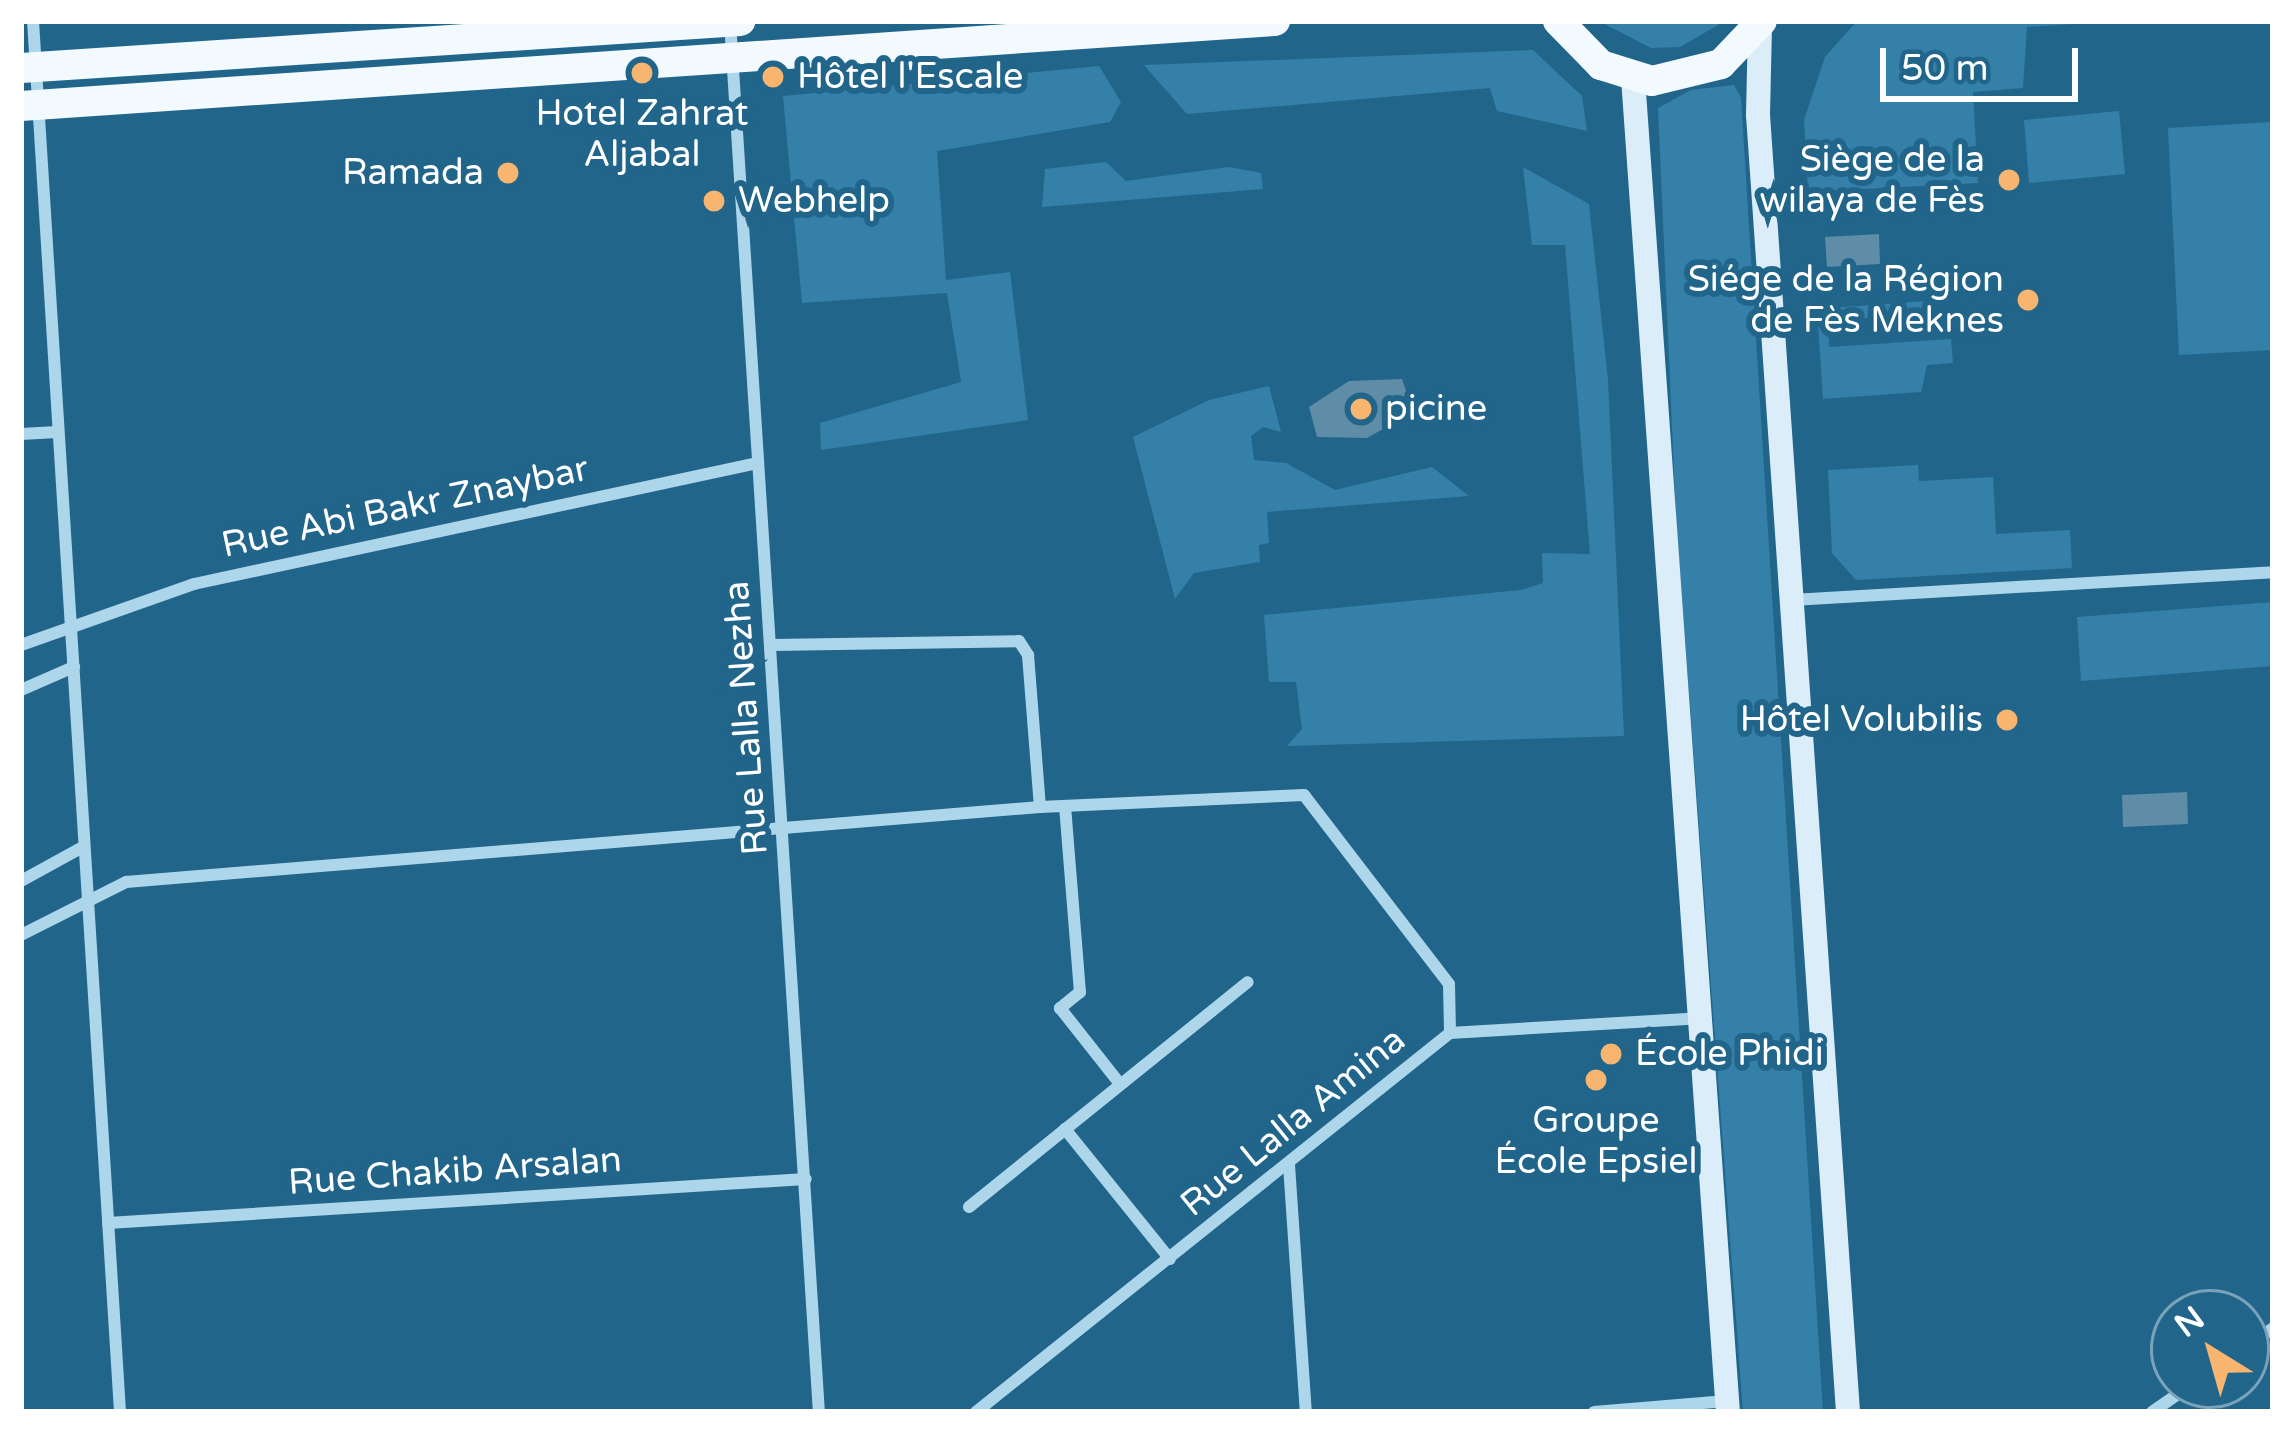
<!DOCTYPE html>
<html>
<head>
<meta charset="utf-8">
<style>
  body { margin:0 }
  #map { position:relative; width:2294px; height:1433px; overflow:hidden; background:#21658b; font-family:"Varela Round",sans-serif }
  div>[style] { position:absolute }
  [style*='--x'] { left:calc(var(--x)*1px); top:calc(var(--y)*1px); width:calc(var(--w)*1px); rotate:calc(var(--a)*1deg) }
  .green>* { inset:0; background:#3580a8 }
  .water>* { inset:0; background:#5f8ca6 }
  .minor>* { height:12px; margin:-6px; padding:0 6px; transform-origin:6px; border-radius:6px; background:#aed6eb }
  .secondary>* { height:24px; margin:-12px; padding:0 12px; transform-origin:12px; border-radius:12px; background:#daedf8 }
  .primary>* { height:30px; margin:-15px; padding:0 15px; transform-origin:15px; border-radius:15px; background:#f3fafe }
  .dots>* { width:33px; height:33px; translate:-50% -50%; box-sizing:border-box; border:6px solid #21658b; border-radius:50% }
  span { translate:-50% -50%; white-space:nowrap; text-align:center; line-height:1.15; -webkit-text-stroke:12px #21658b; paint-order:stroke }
  .poi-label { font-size:36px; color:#fff }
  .left { translate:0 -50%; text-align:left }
  .right { translate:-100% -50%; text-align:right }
  .street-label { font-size:36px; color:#fff }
  .frame { position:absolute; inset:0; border:24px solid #fff; pointer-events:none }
  .north { position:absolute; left:2150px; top:1289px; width:120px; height:120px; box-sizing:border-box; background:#21658b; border:3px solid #7aa3b9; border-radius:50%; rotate:323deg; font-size:33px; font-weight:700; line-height:48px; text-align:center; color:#fff }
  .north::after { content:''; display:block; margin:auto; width:42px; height:54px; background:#f7b570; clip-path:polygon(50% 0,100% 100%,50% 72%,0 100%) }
  .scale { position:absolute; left:1880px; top:48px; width:198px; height:54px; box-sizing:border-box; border:6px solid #fff; border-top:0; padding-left:15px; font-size:36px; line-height:42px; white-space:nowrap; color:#fff; -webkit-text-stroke:9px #21658b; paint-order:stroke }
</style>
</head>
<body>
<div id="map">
  <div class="green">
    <div style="clip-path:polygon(1599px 21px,1725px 21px,1680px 47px,1651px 48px)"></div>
    <div style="clip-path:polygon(1857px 21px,2119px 21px,2027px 27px,2023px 88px,1973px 92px,1978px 183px,1808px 192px,1804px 120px,1825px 57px)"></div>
    <div style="clip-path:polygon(1533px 50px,1582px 96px,1587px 131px,1497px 111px,1490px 88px,1187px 114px,1144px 65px)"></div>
    <div style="clip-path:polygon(1099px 66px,1121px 102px,1110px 122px,937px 151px,946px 280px,1010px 272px,1028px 420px,821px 450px,820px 423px,961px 382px,947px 293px,802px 303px,783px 96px)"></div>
    <div style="clip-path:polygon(1734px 85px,1741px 98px,1823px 1412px,1743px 1412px,1676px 518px,1658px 108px,1691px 90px)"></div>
    <div style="clip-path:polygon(2119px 111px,2125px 174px,2029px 183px,2024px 120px)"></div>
    <div style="clip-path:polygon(2273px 122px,2273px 350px,2179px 355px,2168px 128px)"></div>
    <div style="clip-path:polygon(1106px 162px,1126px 181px,1229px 167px,1261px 173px,1263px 189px,1042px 207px,1045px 169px)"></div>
    <div style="clip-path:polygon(1523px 167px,1589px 204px,1608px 380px,1624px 736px,1287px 746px,1302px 729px,1296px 682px,1269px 682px,1264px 615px,1521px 590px,1543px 583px,1542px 553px,1590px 554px,1565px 245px,1532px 245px)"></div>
    <div style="clip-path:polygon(1927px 301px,1928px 313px,1828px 321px,1829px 347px,1951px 339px,1953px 363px,1927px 365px,1921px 392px,1823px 399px,1817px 309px)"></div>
    <div style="clip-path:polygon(1269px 386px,1281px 432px,1263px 427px,1251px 436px,1254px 460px,1286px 463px,1335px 490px,1432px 467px,1469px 496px,1267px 512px,1269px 543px,1259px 545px,1260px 562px,1194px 573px,1175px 599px,1133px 437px,1209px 400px)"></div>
    <div style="clip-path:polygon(1918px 465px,1919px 481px,1993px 477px,1996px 534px,2070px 530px,2072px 568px,1856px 580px,1832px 553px,1828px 470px)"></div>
    <div style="clip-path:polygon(2273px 602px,2273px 666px,2081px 681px,2077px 617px)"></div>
  </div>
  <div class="water">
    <div style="clip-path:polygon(1879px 234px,1880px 264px,1827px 267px,1825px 237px)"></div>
    <div style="clip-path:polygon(1402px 379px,1413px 412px,1367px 438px,1317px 437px,1309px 407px,1349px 381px)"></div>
    <div style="clip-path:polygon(2187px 792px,2188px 824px,2123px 827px,2122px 795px)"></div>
  </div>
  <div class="minor">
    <div style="--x:33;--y:21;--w:1394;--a:86.42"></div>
    <div style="--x:730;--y:22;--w:1393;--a:86.34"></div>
    <div style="--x:21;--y:434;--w:36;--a:-3"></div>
    <div style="--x:1792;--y:600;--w:482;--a:-3.3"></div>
    <div style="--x:21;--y:645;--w:183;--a:-19.4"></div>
    <div style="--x:194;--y:584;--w:577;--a:-12.11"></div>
    <div style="--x:772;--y:645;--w:247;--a:-0.9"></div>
    <div style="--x:1019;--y:641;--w:17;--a:57"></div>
    <div style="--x:1028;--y:655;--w:152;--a:85.5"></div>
    <div style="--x:21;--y:690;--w:58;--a:-23.5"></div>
    <div style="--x:1065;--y:806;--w:187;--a:85.4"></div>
    <div style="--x:1080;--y:992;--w:26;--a:141"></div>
    <div style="--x:1060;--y:1008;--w:97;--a:51.7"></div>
    <div style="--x:21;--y:881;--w:68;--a:-28.8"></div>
    <div style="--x:21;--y:935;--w:118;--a:-26.8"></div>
    <div style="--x:126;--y:882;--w:917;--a:-4.69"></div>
    <div style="--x:1040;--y:807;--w:264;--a:-2.6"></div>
    <div style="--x:1304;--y:795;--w:238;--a:52.5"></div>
    <div style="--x:1449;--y:984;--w:49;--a:88.8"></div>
    <div style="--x:1065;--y:1129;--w:167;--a:51.1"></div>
    <div style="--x:1289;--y:1165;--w:248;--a:86.1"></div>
    <div style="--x:969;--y:1207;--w:358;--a:-38.9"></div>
    <div style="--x:108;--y:1223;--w:699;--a:-3.61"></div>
    <div style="--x:2246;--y:1347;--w:33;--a:-35"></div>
    <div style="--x:976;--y:1412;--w:607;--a:-38.65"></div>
    <div style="--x:1450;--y:1033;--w:250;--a:-3.4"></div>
    <div style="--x:1594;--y:1412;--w:133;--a:-4.7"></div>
    <div style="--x:2152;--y:1412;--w:47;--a:-34.7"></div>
  </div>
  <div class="secondary">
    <div style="--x:1760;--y:26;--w:89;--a:91.3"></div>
    <div style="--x:1758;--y:115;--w:1300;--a:86.03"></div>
    <div style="--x:1633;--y:78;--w:1337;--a:85.93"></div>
  </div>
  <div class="primary">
    <div style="--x:1558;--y:21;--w:62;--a:45.7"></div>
    <div style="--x:1601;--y:65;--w:53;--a:17.4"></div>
    <div style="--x:1652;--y:81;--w:71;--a:-13.8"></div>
    <div style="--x:1721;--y:64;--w:59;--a:-46.4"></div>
    <div style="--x:21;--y:68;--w:721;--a:-3.74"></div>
    <div style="--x:21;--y:106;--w:1257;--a:-3.88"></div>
  </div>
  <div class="dots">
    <div style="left:642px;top:73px;background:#f7b570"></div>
    <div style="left:773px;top:77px;background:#f7b570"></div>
    <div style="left:508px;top:173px;background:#f7b570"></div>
    <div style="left:2009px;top:180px;background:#f7b570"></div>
    <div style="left:714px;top:201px;background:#f7b570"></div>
    <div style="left:2028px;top:300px;background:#f7b570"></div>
    <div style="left:1361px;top:409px;background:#f7b570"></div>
    <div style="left:2007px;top:720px;background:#f7b570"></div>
    <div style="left:1611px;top:1054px;background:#f7b570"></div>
    <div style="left:1596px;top:1080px;background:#f7b570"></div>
  </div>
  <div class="poi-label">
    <span class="left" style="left:797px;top:77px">Hôtel l'Escale</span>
    <span style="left:642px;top:134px">Hotel Zahrat<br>Aljabal</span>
    <span class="right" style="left:1985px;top:180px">Siège de la<br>wilaya de Fès</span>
    <span class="right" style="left:484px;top:173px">Ramada</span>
    <span class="left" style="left:738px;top:201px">Webhelp</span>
    <span class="right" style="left:2004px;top:300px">Siége de la Région<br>de Fès Meknes</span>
    <span class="left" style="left:1385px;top:409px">picine</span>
    <span class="right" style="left:1983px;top:720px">Hôtel Volubilis</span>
    <span class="left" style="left:1635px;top:1054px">École Phidi</span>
    <span style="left:1596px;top:1141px">Groupe<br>École Epsiel</span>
  </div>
  <div class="street-label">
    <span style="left:405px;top:507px;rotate:-12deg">Rue Abi Bakr Znaybar</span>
    <span style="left:746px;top:718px;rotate:-94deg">Rue Lalla Nezha</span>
    <span style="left:1293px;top:1122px;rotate:-39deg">Rue Lalla Amina</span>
    <span style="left:455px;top:1171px;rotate:-4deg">Rue Chakib Arsalan</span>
  </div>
  <div class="frame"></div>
  <div class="north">N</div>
  <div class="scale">50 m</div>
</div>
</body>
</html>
